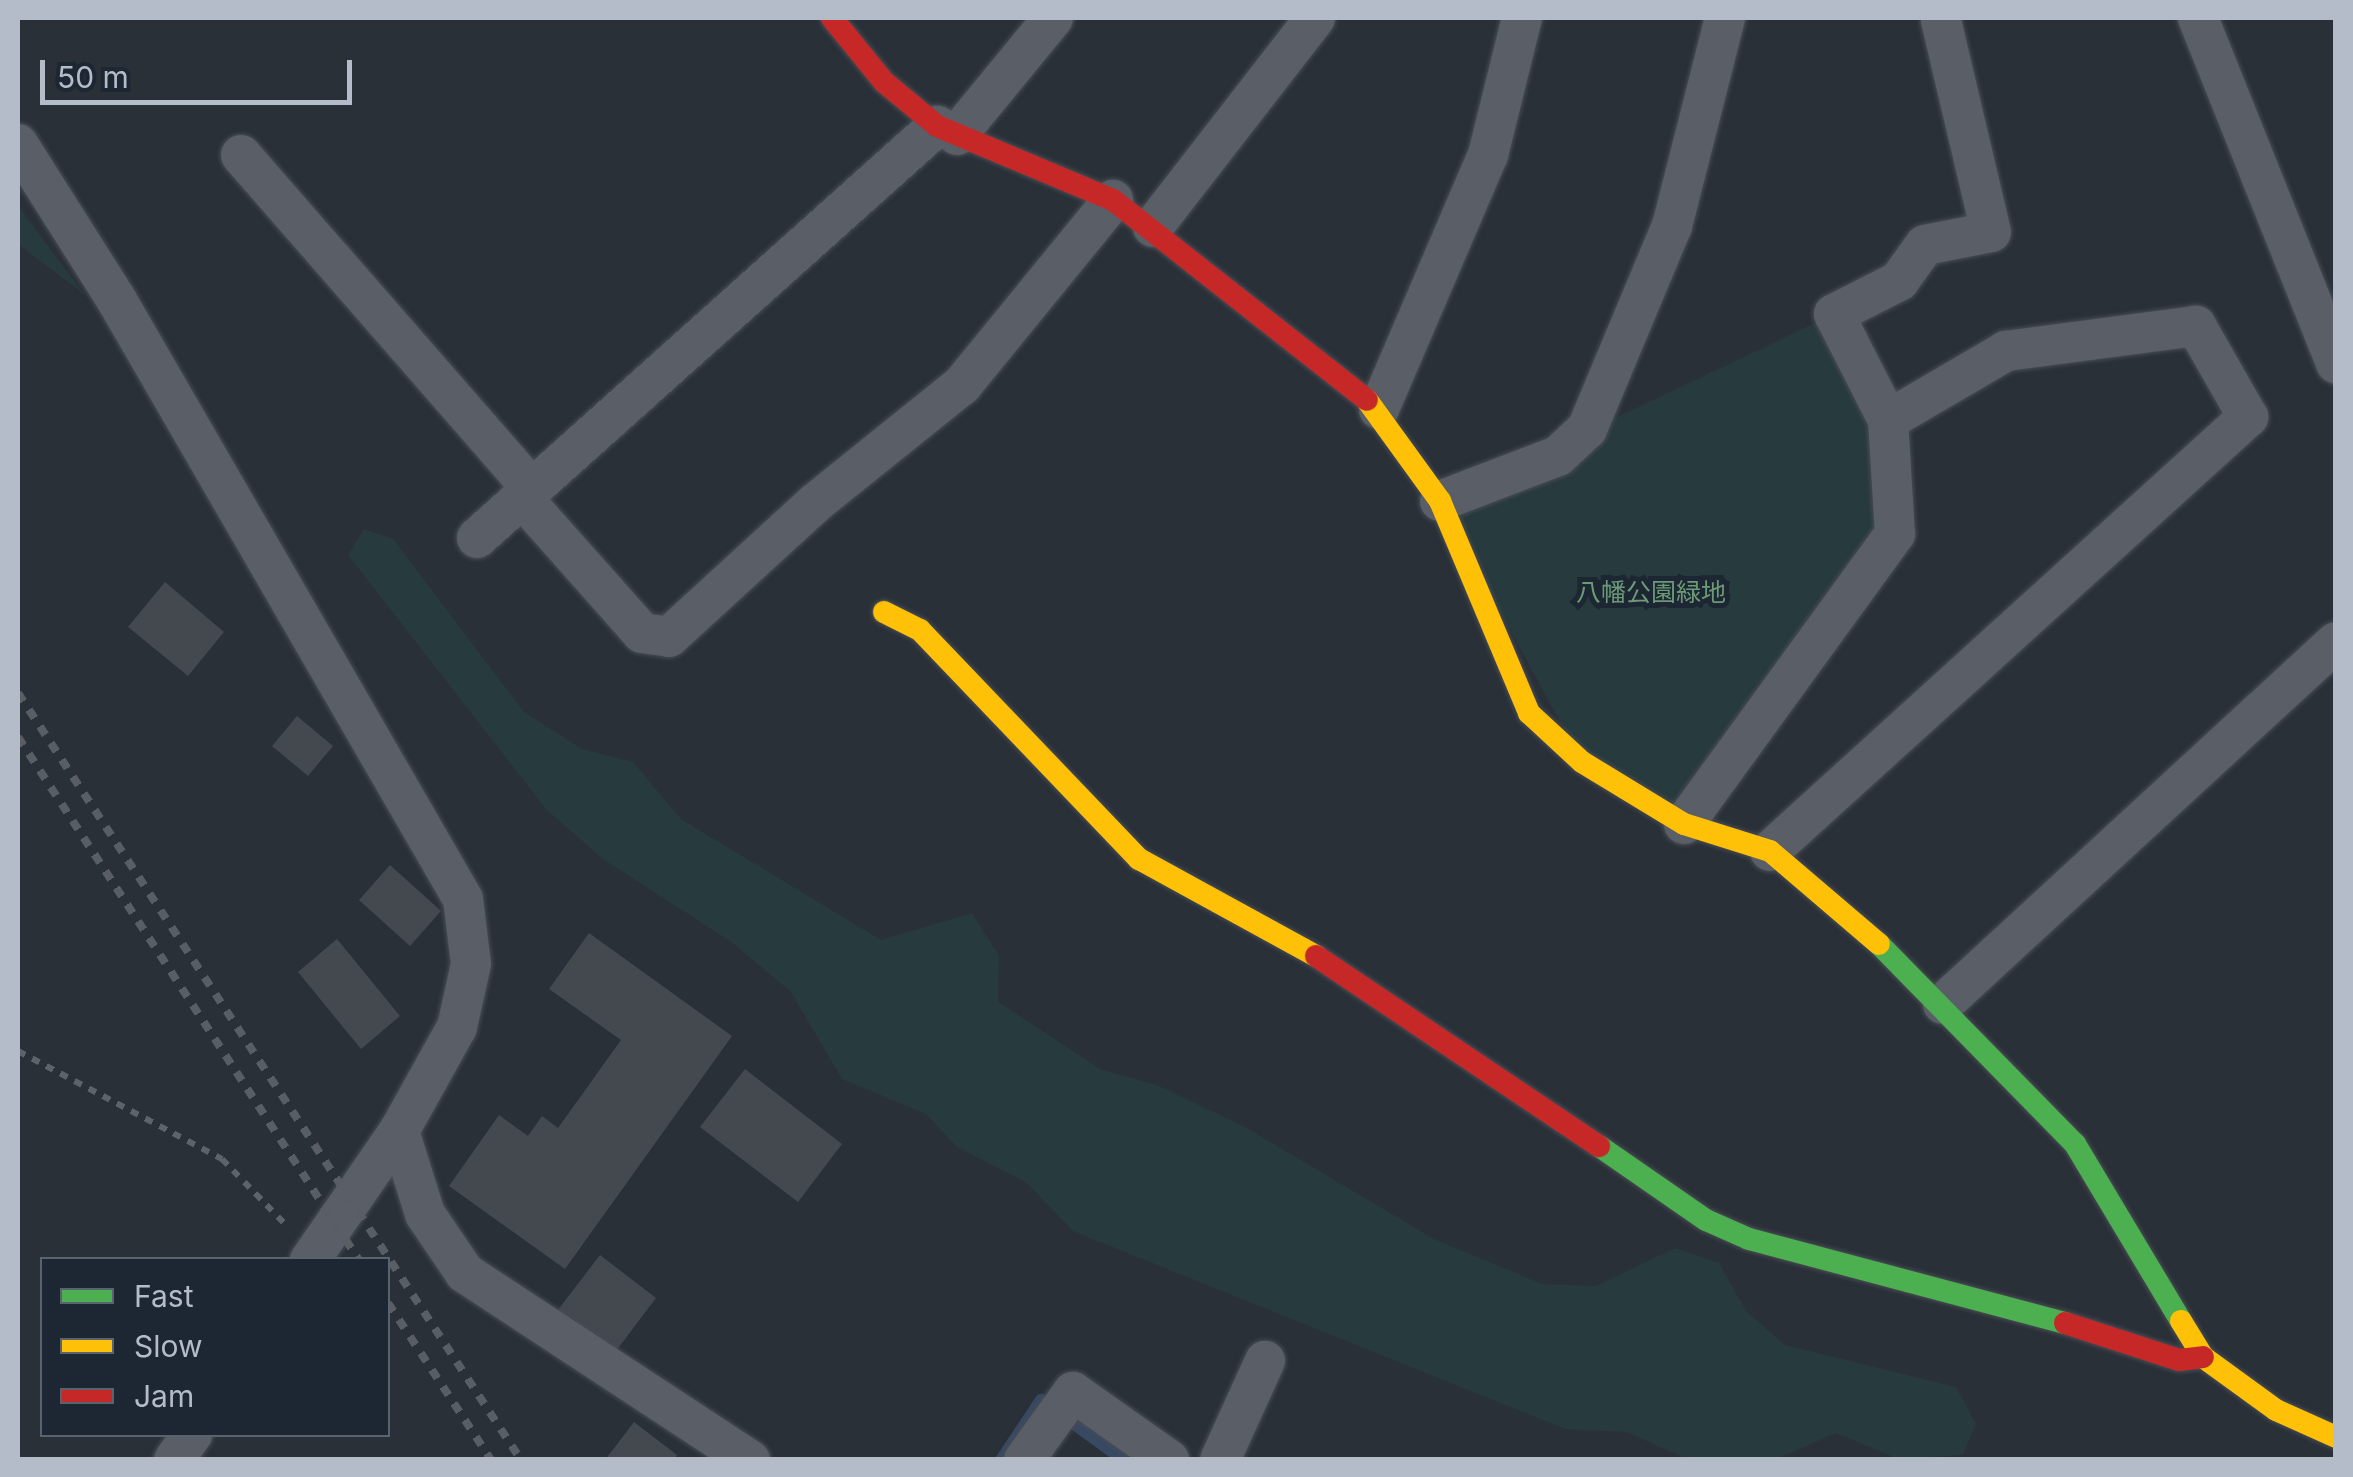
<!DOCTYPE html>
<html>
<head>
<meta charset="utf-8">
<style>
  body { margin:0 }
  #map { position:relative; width:2353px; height:1477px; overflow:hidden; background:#2a3038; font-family:Inter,"Noto Sans JP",sans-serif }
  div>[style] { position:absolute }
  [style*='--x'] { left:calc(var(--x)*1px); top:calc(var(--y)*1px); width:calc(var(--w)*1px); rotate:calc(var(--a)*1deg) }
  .green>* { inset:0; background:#273a3e }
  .stream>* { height:12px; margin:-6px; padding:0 6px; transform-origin:6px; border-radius:6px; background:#384963 }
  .building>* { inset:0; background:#444950 }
  .path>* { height:6px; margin-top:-3px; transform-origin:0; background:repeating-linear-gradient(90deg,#5d636a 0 8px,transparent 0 16px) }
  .roads { filter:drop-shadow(0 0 2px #484c53) drop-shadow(0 0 2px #484c53) }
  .street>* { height:40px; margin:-20px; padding:0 20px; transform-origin:20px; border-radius:20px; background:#5a5e66 }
  .fast>* { height:22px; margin:-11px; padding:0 11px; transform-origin:11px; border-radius:11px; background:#4caf50 }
  .slow>* { height:22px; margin:-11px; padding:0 11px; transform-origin:11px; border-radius:11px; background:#ffc107 }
  .jam>* { height:22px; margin:-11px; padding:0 11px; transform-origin:11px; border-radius:11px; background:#c62828 }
  .rail>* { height:8px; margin-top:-4px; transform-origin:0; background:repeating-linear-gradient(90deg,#595d64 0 10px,transparent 0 20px) }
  span { translate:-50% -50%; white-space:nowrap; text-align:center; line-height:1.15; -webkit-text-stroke:10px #1d2633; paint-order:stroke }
  .park-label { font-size:25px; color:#6b9a76 }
  .frame { position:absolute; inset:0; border:20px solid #b4bcc9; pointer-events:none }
  .legend { position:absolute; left:40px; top:1257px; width:350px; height:180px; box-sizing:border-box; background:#1d2633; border:2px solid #59626f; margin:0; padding:12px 18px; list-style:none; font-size:30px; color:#b4bcc9 }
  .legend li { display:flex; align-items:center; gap:20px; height:50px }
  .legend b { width:50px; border:2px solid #59626f }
  .scale { position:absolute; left:40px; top:60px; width:312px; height:45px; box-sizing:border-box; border:5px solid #b4bcc9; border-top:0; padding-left:12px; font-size:30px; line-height:35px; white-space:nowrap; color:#b4bcc9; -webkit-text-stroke:8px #1d2633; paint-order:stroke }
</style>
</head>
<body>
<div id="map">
  <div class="green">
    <div style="clip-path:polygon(18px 206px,85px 295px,18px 244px)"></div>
    <div style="clip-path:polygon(1834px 314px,1888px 420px,1895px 534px,1684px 824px,1582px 762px,1440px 501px)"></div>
    <div style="clip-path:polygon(364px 529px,393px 539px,524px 712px,582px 749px,633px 762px,681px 819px,881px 940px,972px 913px,999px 956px,998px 1002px,1102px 1070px,1157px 1085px,1245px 1127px,1434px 1239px,1542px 1284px,1596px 1286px,1675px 1248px,1719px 1263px,1746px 1311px,1785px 1345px,1956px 1387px,1976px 1424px,1963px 1455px,1898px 1459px,1836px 1433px,1776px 1459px,1687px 1459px,1627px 1432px,1565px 1429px,1073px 1231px,1027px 1183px,957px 1147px,926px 1114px,842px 1079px,791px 992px,733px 943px,603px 859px,546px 809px,348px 555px)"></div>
  </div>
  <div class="stream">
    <div style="--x:1001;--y:1460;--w:72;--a:-56.3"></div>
    <div style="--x:1041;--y:1400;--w:102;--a:35.9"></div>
  </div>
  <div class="building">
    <div style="clip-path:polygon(165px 582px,224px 632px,188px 676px,128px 627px)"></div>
    <div style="clip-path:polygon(297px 716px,333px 746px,308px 776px,272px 746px)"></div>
    <div style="clip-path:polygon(390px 865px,441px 911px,410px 946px,359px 900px)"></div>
    <div style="clip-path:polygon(589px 933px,732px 1036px,565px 1269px,449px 1186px,499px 1115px,528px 1136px,542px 1116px,558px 1128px,621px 1040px,549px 989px)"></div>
    <div style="clip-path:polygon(337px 939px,400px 1016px,361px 1049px,298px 972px)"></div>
    <div style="clip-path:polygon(745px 1069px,842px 1144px,798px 1202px,700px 1127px)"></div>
    <div style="clip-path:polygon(600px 1255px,656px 1298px,610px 1359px,554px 1315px)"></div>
    <div style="clip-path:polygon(634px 1422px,677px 1455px,674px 1460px,605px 1460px)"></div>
  </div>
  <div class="path">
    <div style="--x:18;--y:1051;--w:231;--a:27.9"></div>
    <div style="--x:222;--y:1159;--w:92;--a:45.9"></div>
  </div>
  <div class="roads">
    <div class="street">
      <div style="--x:2198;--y:18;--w:372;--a:68.2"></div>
      <div style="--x:957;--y:135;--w:151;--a:-50.6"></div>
      <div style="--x:18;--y:144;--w:183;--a:57.7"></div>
      <div style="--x:116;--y:299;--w:693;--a:59.96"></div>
      <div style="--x:463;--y:899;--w:65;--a:83"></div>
      <div style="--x:471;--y:964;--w:65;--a:102.5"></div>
      <div style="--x:457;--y:1027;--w:119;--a:119.1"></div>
      <div style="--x:399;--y:1131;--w:157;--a:124.6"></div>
      <div style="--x:241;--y:155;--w:444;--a:48.9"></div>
      <div style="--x:1153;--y:227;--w:264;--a:-52.2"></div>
      <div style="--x:1379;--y:409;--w:276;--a:-66.8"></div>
      <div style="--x:1488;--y:155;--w:141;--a:-76.1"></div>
      <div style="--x:525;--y:501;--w:176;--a:48.4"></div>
      <div style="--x:642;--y:633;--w:27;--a:8"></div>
      <div style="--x:669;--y:637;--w:197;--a:-42.5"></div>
      <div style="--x:814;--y:504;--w:190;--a:-38.8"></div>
      <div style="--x:962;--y:385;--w:239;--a:-50.8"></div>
      <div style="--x:1440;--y:501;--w:126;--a:-20.9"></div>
      <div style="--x:1558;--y:456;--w:40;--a:-43"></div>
      <div style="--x:1587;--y:429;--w:220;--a:-67.3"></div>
      <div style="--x:1672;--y:226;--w:215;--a:-75.7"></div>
      <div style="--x:477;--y:538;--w:618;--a:-41.85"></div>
      <div style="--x:1684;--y:824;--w:359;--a:-54"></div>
      <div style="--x:1895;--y:534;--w:114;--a:-93.5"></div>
      <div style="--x:1888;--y:420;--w:119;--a:-117"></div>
      <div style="--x:1834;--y:314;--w:73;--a:-26.9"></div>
      <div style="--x:1899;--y:281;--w:44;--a:-54.2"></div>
      <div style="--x:1925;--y:245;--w:67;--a:-11.1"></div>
      <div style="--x:1991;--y:232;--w:218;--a:-103.3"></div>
      <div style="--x:1770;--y:851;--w:646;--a:-42.24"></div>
      <div style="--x:2248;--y:417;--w:105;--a:-119.7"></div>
      <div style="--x:2196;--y:326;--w:192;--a:172.5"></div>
      <div style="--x:2006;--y:351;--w:137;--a:149.7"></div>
      <div style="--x:1943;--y:1004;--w:534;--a:-42.65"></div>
      <div style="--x:399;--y:1131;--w:87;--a:72.6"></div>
      <div style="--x:425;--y:1214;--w:71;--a:55.9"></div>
      <div style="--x:465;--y:1273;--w:341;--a:33.3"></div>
      <div style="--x:174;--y:1460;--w:32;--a:-55"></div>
      <div style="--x:1024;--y:1460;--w:84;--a:-54.2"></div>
      <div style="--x:1073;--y:1392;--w:118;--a:35.3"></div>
      <div style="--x:1220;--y:1460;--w:109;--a:-65.6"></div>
    </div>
    <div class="fast">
      <div style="--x:1879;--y:944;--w:280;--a:45.6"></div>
      <div style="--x:2075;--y:1144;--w:206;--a:59.1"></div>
      <div style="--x:1599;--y:1146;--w:130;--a:34.7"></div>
      <div style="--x:1706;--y:1220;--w:47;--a:23.8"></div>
      <div style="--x:1749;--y:1239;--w:327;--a:14.9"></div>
    </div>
    <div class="slow">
      <div style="--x:1367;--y:400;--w:125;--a:54.1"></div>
      <div style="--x:1440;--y:501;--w:230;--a:67.2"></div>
      <div style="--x:1529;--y:713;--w:72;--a:42.8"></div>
      <div style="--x:1582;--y:762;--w:119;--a:31.3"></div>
      <div style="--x:1684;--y:824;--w:90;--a:17.4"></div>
      <div style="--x:1770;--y:851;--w:143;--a:40.5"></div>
      <div style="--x:884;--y:612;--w:40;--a:26.6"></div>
      <div style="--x:920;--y:630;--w:317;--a:46.3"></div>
      <div style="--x:1139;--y:859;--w:202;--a:28.7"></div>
      <div style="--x:2181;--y:1321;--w:42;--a:58.6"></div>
      <div style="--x:2203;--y:1357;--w:90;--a:36"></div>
      <div style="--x:2276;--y:1410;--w:66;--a:24.2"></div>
    </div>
    <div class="jam">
      <div style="--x:832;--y:18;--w:82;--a:50.9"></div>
      <div style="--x:884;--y:82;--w:69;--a:39.7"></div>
      <div style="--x:937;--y:126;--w:191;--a:22.8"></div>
      <div style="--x:1113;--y:200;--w:323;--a:38.2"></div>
      <div style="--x:1316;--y:956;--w:341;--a:33.9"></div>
      <div style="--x:2065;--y:1323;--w:120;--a:18"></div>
      <div style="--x:2179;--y:1360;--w:24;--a:-7"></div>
    </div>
  </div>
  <div class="rail">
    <div style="--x:18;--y:693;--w:917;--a:56.74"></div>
    <div style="--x:18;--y:737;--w:624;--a:56.9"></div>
    <div style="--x:388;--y:1303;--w:188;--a:56.7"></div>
  </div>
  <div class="park-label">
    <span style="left:1651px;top:592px">八幡公園緑地</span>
  </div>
  <div class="frame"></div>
  <ul class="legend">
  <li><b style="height:12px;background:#4caf50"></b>Fast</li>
  <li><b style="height:12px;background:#ffc107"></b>Slow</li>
  <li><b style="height:12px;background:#c62828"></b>Jam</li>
  </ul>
  <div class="scale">50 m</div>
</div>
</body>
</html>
